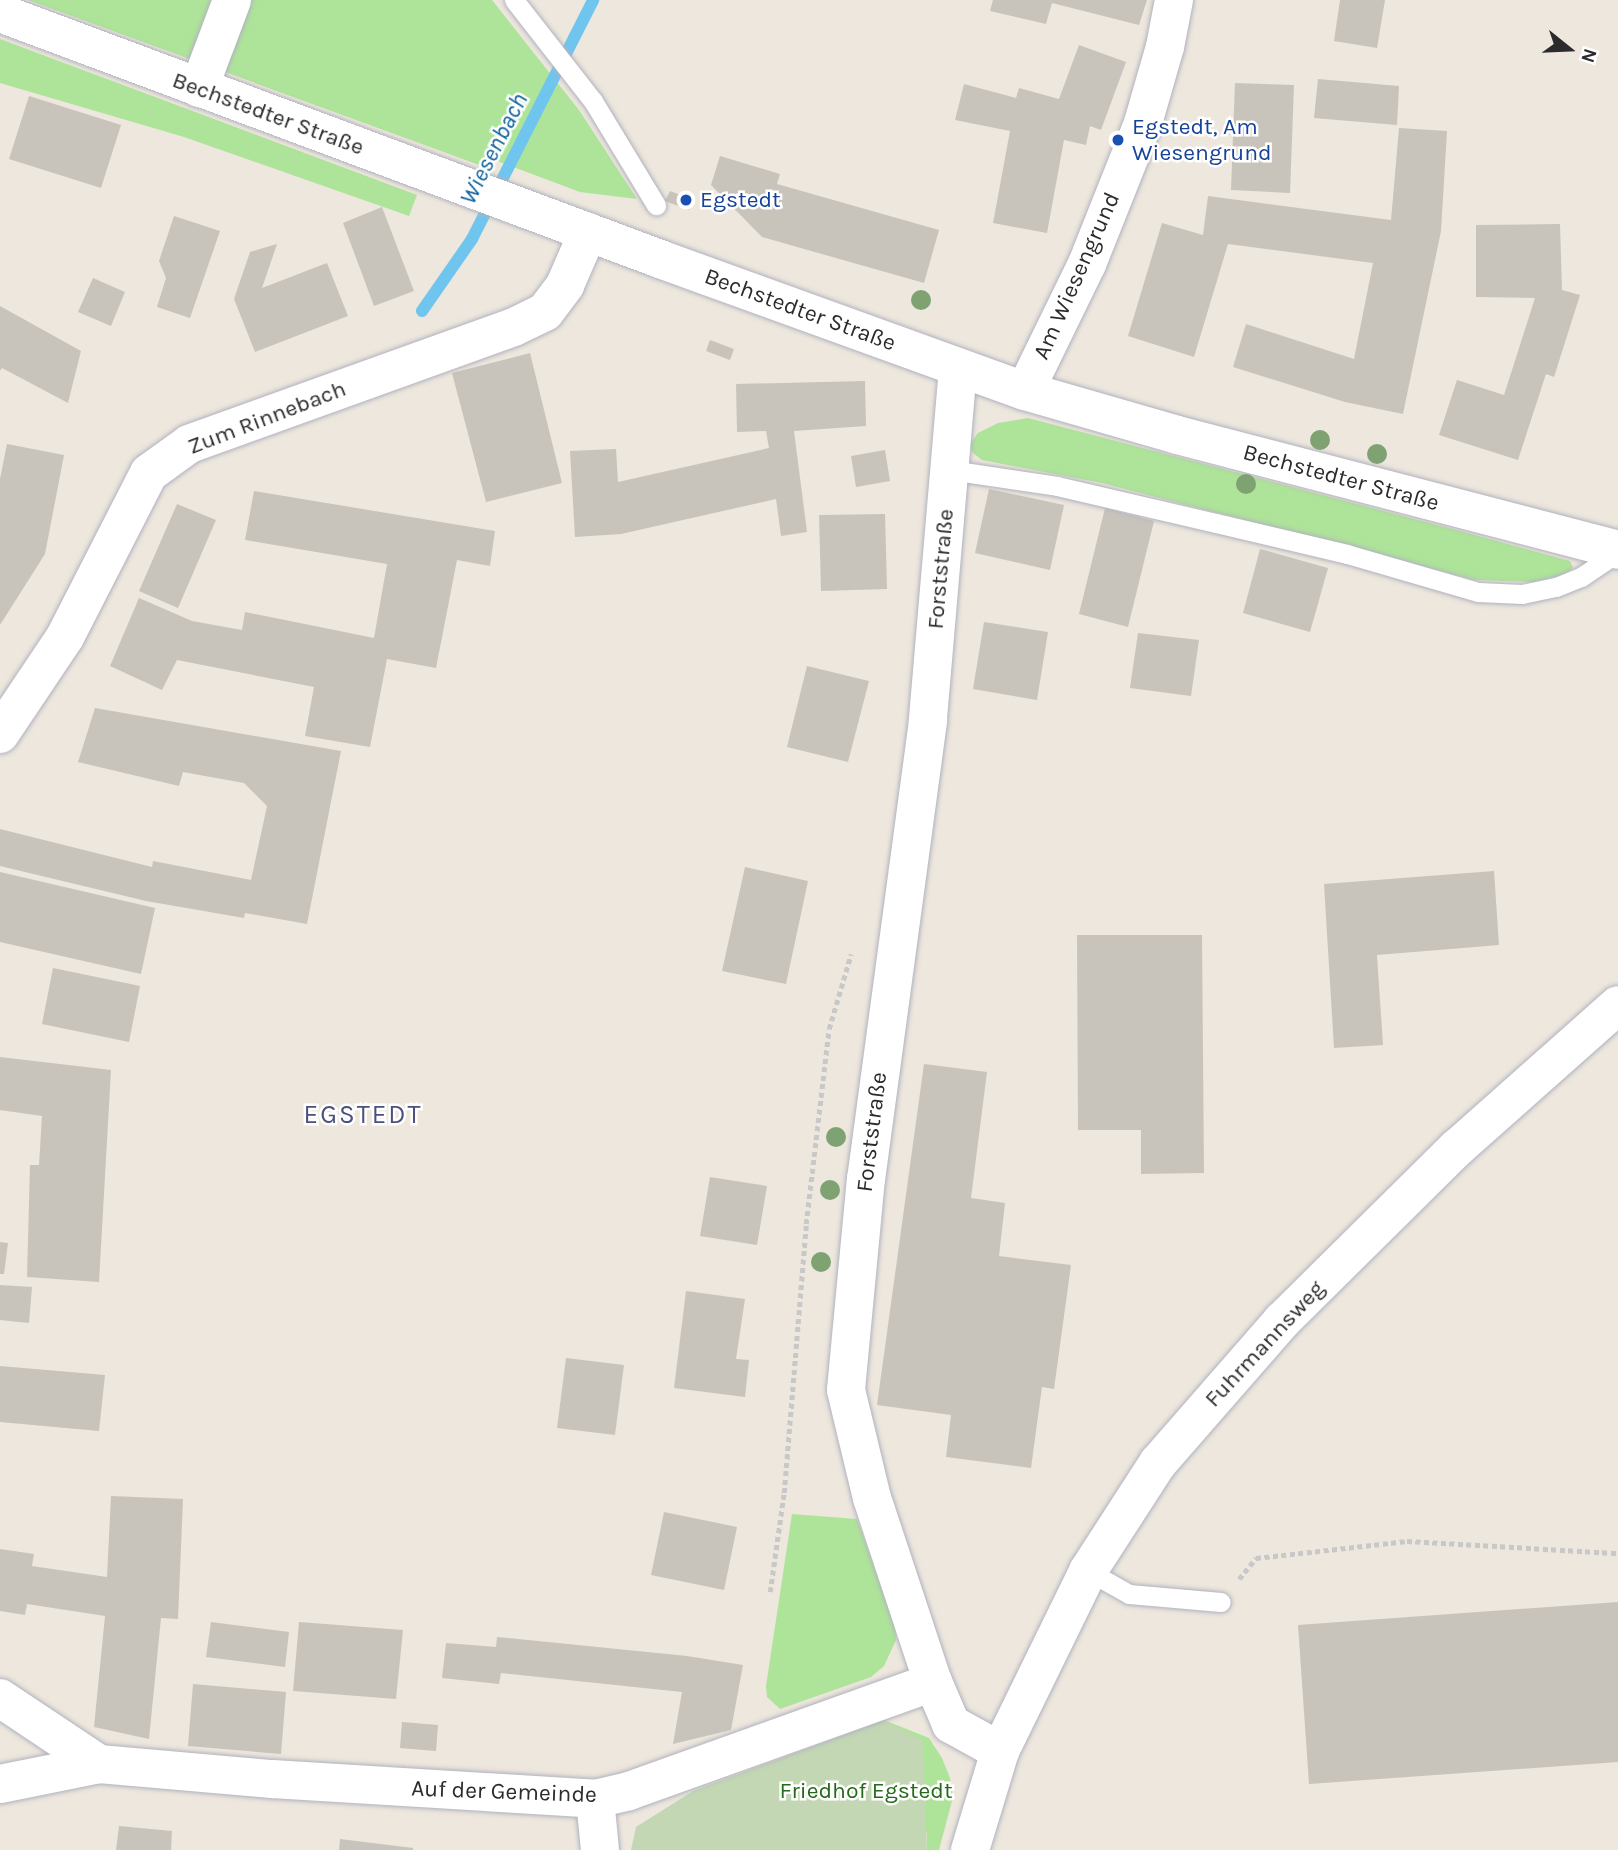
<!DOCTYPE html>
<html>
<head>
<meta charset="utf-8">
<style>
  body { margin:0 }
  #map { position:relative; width:1618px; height:1850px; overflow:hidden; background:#ede7dd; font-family:Karla,sans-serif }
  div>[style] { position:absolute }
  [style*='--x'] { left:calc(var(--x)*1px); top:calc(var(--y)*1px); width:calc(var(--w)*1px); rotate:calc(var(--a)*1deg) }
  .green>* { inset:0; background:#aee499 }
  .cemetery>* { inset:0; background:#c3d7b4 }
  .stream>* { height:12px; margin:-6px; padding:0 6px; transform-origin:6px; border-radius:6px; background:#70c5ef }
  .building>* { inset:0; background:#c8c4bc }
  .path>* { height:4.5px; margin-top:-2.25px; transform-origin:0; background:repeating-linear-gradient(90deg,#c8c8c8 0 5px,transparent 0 8.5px) }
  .roads { filter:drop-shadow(0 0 2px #b1b2bf) drop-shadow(0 0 2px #b1b2bf) }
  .lane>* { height:19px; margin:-9.5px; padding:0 9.5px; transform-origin:9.5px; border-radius:9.5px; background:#fff }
  .street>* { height:38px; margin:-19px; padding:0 19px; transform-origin:19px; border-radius:19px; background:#fff }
  .secondary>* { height:38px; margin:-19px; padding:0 19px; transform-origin:19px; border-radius:19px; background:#fff }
  .trees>* { width:20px; height:20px; margin:-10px; border-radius:50%; background:#7fa272 }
  .dots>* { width:19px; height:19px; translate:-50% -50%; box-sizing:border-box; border:4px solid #fff; border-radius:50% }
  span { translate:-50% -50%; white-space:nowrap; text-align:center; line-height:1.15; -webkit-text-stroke:5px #fff; paint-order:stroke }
  .street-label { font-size:23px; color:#2b2b2b }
  .transit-label { font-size:23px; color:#164399 }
  .left { translate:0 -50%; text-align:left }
  .park-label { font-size:23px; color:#25691a }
  .water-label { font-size:24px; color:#0d629d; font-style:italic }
  .quarter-label { font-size:26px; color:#4b507c; letter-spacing:2px }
  .north { position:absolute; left:1534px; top:14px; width:70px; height:70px; -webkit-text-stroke:5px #fff; paint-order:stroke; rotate:108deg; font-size:19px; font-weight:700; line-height:28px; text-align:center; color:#2b2b2b }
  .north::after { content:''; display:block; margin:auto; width:24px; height:32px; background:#2b2b2b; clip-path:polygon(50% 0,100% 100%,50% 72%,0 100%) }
</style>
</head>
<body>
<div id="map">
  <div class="green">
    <div style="clip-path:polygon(28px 0,492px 0,579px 110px,637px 199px,580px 192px,489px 158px,482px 166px)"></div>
    <div style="clip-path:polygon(0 39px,417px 195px,409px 216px,184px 137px,0 83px)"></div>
    <div style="clip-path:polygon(1028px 418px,1460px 531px,1570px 561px,1573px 568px,1563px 575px,1534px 582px,1475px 580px,1102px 483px,982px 460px,973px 453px,969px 445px,978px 433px,998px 423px)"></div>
    <div style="clip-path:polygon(792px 1514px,857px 1519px,895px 1624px,896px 1640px,884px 1666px,871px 1677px,780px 1709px,767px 1697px,766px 1686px)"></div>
    <div style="clip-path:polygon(884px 1720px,929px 1738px,942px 1758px,950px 1778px,953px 1797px,939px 1850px,927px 1850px,927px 1834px)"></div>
  </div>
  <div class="cemetery">
    <div style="clip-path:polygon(884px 1720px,923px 1741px,927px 1850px,631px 1850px,636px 1827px,693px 1791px)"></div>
  </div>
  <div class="stream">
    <div style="--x:422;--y:311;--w:88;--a:-55.2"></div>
    <div style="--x:472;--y:239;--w:268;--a:-63.1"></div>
  </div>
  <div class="building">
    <div style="clip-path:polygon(993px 0,1147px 0,1139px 25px,1052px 3px,1046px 24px,990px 11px)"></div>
    <div style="clip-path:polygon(1340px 0,1385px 0,1377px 48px,1334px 41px)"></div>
    <div style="clip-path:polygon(1079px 45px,1126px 62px,1101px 130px,1090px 126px,1086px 145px,1064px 140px,1047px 233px,993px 223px,1010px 131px,955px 120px,964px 84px,1016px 98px,1019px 88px,1059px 99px)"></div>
    <div style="clip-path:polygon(1318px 79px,1399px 86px,1397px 125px,1314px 118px)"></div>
    <div style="clip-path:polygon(1235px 83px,1294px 85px,1290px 193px,1231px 190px)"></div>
    <div style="clip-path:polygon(29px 96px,121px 125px,101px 188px,9px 159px)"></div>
    <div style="clip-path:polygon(1399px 128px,1447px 131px,1441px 231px,1403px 414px,1345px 402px,1233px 367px,1246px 324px,1354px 359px,1373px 263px,1228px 244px,1194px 357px,1128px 336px,1162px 223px,1203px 235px,1208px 196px,1391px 220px)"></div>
    <div style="clip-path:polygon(720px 156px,780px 174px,777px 184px,939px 230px,924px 283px,762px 237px,711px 185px)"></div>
    <div style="clip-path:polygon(670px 191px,693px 200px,689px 210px,665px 201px)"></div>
    <div style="clip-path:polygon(382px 207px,414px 291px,374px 306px,343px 223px)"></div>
    <div style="clip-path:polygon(174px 216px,220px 231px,190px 318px,157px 307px,166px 278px,159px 261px)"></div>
    <div style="clip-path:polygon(1560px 224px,1562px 290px,1580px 295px,1554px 377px,1546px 374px,1518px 460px,1439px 435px,1457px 380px,1504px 395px,1535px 298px,1476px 297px,1476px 225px)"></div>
    <div style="clip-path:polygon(277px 244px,262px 288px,327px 263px,348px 316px,255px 352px,234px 299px,250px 252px)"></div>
    <div style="clip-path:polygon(93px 278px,125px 292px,111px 326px,78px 312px)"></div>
    <div style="clip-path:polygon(0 306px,81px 351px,68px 403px,2px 368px,0 371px)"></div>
    <div style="clip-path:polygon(710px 340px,734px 349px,730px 360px,706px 351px)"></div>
    <div style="clip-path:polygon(530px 353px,562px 483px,486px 502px,452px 373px)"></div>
    <div style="clip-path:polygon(865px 381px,866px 426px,794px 431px,807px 532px,781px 536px,776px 499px,621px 534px,575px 537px,570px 451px,616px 449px,618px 482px,769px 448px,766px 431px,737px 432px,736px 384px)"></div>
    <div style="clip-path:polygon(7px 444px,64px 455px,45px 554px,0 625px,0 479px)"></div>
    <div style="clip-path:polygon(885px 450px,890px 481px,856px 487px,851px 456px)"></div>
    <div style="clip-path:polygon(989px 489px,1064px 505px,1050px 570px,975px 553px)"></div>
    <div style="clip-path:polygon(254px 491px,495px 531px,490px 566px,457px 560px,436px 668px,387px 659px,370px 747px,305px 736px,314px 687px,177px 660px,162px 690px,110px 666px,139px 598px,192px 621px,242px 630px,245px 612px,374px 638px,387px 564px,245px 540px)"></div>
    <div style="clip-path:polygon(177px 504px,216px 520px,178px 608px,139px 591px)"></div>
    <div style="clip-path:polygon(1105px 508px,1154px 521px,1128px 627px,1079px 614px)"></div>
    <div style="clip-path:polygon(885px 514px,887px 589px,821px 591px,819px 515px)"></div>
    <div style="clip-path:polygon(1260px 549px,1328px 568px,1310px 632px,1243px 613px)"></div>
    <div style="clip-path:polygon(984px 622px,1048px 632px,1037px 700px,973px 689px)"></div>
    <div style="clip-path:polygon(1138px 633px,1199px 640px,1191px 696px,1130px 688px)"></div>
    <div style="clip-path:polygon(807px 666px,869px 681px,848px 762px,787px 747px)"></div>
    <div style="clip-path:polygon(95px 708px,341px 751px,307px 924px,245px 913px,244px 918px,146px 901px,0 866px,0 829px,152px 867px,153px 861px,251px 880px,267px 806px,244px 783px,183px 772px,179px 786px,78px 762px)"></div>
    <div style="clip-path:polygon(745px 867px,808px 881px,786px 984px,722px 971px)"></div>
    <div style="clip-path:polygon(1494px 871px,1499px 945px,1377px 955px,1383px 1045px,1334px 1048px,1324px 884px)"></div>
    <div style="clip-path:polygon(0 872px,155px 908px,141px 974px,0 942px)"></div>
    <div style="clip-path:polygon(1077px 935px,1202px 935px,1204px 1173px,1141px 1174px,1141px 1130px,1078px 1130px)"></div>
    <div style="clip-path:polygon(53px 968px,140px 986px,129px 1042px,42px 1024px)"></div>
    <div style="clip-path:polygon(0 1057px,111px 1070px,99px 1282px,27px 1277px,30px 1165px,39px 1165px,42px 1116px,0 1110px)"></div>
    <div style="clip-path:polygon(924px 1064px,987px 1072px,971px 1198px,1005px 1203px,999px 1256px,1071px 1265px,1054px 1389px,1042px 1387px,1031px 1468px,946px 1457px,951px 1415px,877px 1405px)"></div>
    <div style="clip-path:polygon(710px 1177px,767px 1186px,757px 1245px,700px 1236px)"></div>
    <div style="clip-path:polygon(0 1242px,8px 1243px,4px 1274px,0 1274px)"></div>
    <div style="clip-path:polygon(0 1285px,32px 1287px,29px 1323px,0 1320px)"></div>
    <div style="clip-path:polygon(686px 1291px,745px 1299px,736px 1359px,749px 1360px,745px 1397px,674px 1388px)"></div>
    <div style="clip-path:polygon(566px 1358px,624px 1365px,615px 1435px,557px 1428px)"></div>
    <div style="clip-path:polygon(0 1366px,105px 1375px,99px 1431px,0 1422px)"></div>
    <div style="clip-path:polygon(111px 1496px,183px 1499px,178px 1619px,161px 1618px,149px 1739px,94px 1727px,105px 1616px,27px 1604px,25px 1615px,0 1611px,0 1549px,34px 1554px,32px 1566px,107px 1577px)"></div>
    <div style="clip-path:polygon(664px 1512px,737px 1527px,724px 1590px,651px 1575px)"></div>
    <div style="clip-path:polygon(1618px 1602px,1618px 1762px,1309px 1784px,1298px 1625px)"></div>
    <div style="clip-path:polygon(211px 1622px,289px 1632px,285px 1667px,206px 1657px)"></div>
    <div style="clip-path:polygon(299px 1622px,403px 1630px,396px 1699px,293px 1691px)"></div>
    <div style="clip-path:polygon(497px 1637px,687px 1656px,743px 1665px,731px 1730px,673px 1744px,682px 1692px,501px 1673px,499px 1684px,442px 1678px,446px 1643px,496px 1647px)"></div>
    <div style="clip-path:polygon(193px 1684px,286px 1692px,281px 1754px,188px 1746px)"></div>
    <div style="clip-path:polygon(402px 1722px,438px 1725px,436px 1751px,400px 1748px)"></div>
    <div style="clip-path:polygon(119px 1826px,172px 1831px,171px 1850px,116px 1850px)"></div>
    <div style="clip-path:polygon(340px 1839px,413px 1848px,413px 1850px,339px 1850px)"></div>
  </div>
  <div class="path">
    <div style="--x:1239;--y:1579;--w:27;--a:-51"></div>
    <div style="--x:1256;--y:1558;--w:152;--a:-6.4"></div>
    <div style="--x:1407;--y:1541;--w:211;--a:3.3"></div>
    <div style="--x:770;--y:1592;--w:100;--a:-82"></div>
    <div style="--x:784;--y:1493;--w:270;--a:-85.3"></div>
    <div style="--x:806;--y:1224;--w:196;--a:-83.3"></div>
    <div style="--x:829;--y:1029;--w:78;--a:-73.7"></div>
  </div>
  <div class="roads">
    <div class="lane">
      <div style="--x:514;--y:0;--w:128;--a:52"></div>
      <div style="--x:593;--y:101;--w:122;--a:58.8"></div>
      <div style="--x:950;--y:470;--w:108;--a:8.5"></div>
      <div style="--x:1057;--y:486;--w:163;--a:13.1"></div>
      <div style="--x:1216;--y:523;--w:135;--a:13.3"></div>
      <div style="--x:1347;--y:554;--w:136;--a:16.2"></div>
      <div style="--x:1478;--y:592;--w:44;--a:2.6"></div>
      <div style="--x:1522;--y:594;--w:35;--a:-12"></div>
      <div style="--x:1556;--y:587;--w:27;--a:-22"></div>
      <div style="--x:1581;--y:577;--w:45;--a:-34"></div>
      <div style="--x:1088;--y:1571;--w:47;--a:29.3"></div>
      <div style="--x:1129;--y:1594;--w:92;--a:5"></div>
    </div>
    <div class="street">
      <div style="--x:199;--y:88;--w:94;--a:-69.4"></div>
      <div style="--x:958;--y:368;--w:354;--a:94.9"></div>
      <div style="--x:928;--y:721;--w:461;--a:97.7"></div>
      <div style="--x:866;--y:1178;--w:213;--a:95.4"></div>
      <div style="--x:846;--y:1390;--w:111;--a:76.5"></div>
      <div style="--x:872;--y:1498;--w:194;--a:71.7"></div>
      <div style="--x:933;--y:1682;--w:46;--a:66.8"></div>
      <div style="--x:951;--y:1724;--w:56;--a:28.9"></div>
      <div style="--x:0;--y:734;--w:117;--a:-56.2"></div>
      <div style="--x:65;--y:637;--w:184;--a:-62.9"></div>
      <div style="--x:149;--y:473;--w:49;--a:-35.9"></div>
      <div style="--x:189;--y:444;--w:345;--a:-19.8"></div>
      <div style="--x:514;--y:327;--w:34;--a:-26"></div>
      <div style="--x:545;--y:312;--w:34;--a:-53"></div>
      <div style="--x:565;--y:285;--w:58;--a:-66.5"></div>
      <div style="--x:0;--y:1698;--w:119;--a:33.7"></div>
      <div style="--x:99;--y:1764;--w:174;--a:5"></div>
      <div style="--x:272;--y:1779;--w:324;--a:3.5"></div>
      <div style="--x:595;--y:1799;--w:35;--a:-13"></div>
      <div style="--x:629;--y:1791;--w:323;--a:-19.7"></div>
      <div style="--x:0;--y:1784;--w:101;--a:-11.4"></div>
      <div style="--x:595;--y:1799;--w:51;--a:84.4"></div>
    </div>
    <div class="secondary">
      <div style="--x:0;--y:13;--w:704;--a:20.44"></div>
      <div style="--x:660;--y:259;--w:388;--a:19.9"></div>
      <div style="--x:1025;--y:391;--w:158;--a:16.1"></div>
      <div style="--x:1177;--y:435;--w:456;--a:14.6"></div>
      <div style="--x:1025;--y:391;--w:141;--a:-64"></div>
      <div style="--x:1087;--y:264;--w:152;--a:-68.3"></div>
      <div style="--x:1143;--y:123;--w:79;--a:-73.9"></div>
      <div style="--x:1165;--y:47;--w:48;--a:-79.2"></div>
      <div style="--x:970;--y:1850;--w:103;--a:-73.1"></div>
      <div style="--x:1000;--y:1751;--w:200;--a:-63.9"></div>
      <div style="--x:1088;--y:1571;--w:129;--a:-57.1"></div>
      <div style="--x:1158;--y:1463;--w:189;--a:-48.9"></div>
      <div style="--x:1282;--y:1321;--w:246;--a:-44.7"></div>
      <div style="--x:1457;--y:1148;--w:215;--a:-41.6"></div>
    </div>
  </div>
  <div class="trees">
    <div style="left:921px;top:300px"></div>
    <div style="left:1320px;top:440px"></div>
    <div style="left:1377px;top:454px"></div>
    <div style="left:1246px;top:484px"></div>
    <div style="left:836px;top:1137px"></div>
    <div style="left:830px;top:1190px"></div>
    <div style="left:821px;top:1262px"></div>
  </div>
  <div class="dots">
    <div style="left:1118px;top:140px;background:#1a4fb4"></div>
    <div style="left:686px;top:200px;background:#1a4fb4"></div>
  </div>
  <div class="street-label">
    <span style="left:268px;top:114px;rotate:20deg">Bechstedter Straße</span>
    <span style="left:1077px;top:276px;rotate:-66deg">Am Wiesengrund</span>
    <span style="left:800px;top:310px;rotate:20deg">Bechstedter Straße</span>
    <span style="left:267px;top:418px;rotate:-21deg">Zum Rinnebach</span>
    <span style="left:1341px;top:478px;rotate:15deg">Bechstedter Straße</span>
    <span style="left:941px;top:569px;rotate:-85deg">Forststraße</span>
    <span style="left:872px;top:1132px;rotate:-83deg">Forststraße</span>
    <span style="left:1265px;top:1344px;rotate:-47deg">Fuhrmannsweg</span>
    <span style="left:504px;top:1792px;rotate:2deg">Auf der Gemeinde</span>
  </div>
  <div class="transit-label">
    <span class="left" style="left:1132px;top:140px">Egstedt, Am<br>Wiesengrund</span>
    <span class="left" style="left:700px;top:200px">Egstedt</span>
  </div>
  <div class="park-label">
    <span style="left:866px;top:1791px">Friedhof Egstedt</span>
  </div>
  <div class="water-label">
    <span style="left:494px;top:149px;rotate:-63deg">Wiesenbach</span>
  </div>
  <div class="quarter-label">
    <span style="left:363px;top:1115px">EGSTEDT</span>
  </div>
  <div class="north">N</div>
</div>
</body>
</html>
